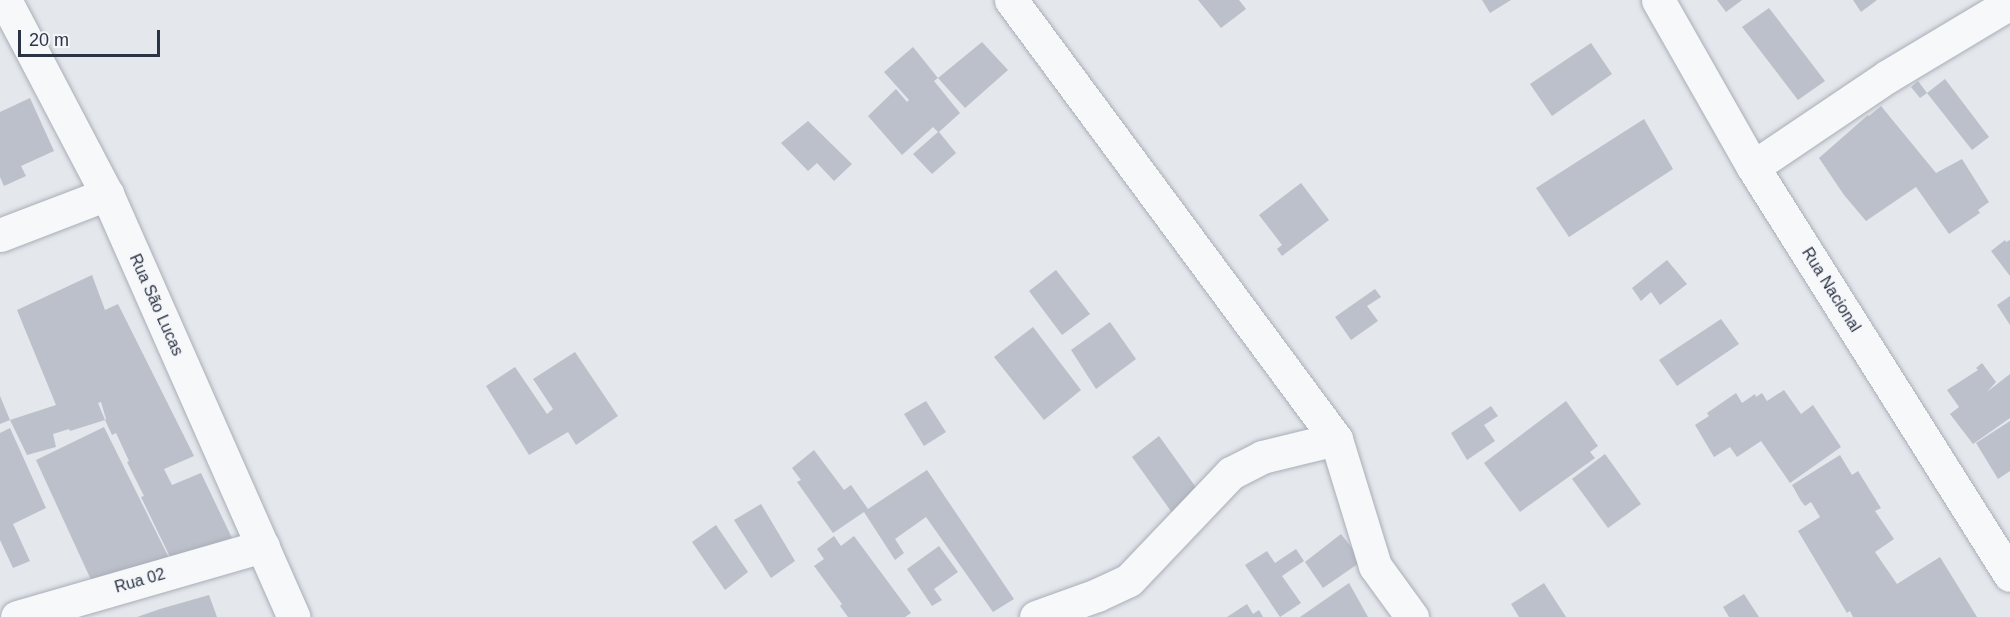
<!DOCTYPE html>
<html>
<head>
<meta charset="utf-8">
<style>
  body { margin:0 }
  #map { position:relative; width:2010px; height:617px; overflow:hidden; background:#e4e7ec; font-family:Helvetica,sans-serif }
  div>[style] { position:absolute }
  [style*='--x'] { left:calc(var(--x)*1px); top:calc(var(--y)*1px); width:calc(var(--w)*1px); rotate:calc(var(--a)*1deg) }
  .building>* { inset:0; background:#bbc0ca }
  .roads { filter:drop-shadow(0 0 2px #a9aeb7) drop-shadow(0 0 2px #a9aeb7) }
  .minor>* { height:33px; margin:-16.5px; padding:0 16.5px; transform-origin:16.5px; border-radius:16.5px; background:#f7f8fa }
  .tertiary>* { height:33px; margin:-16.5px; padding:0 16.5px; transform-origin:16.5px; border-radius:16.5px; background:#f7f8fa }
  span { translate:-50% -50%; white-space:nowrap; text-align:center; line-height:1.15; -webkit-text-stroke:4.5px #f4f6f9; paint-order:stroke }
  .street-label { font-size:16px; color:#2b3445 }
  .scale { position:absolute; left:18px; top:30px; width:142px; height:27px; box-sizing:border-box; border:3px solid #2b3445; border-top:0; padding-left:8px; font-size:18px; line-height:21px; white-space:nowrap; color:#2b3445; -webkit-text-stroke:4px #f4f6f9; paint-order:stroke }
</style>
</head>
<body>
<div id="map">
  <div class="building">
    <div style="clip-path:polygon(1198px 0,1239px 0,1246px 9px,1221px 28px)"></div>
    <div style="clip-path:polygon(1482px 0,1511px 0,1490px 13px)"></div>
    <div style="clip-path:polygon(1717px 0,1742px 0,1726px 12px)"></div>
    <div style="clip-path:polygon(1853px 0,1877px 0,1861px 12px)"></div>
    <div style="clip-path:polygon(1769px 8px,1825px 81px,1798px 100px,1742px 27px)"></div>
    <div style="clip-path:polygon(982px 42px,1008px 70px,965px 108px,938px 78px)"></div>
    <div style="clip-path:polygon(1591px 43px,1612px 74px,1552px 116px,1530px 84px)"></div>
    <div style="clip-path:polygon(913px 47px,938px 78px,934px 81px,960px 113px,939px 132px,956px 153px,932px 174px,913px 154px,938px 132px,933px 127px,902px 155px,868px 116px,896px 89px,907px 102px,909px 100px,884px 72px)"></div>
    <div style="clip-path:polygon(1945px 79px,1989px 137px,1972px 150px,1927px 93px)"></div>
    <div style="clip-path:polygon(1918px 81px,1927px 93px,1920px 98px,1911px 87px)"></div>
    <div style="clip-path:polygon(30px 98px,54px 151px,21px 166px,26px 176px,4px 186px,0 177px,0 112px)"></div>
    <div style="clip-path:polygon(1881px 106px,1936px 173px,1962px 159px,1989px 202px,1978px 210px,1980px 213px,1949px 234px,1916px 187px,1866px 221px,1844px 195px,1819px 158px,1868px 115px,1869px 116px)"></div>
    <div style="clip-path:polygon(1644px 119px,1673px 169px,1569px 237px,1536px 188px)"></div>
    <div style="clip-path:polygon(808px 121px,852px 164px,834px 181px,817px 163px,808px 171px,781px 143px)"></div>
    <div style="clip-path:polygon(1301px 183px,1329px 220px,1282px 256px,1277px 249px,1282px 245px,1259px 215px)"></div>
    <div style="clip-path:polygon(2005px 240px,2006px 242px,2010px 240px,2010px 276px,1991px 251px)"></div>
    <div style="clip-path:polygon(1667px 260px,1687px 284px,1660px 305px,1651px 292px,1641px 301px,1632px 288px)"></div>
    <div style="clip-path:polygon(1056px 270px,1090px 314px,1062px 335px,1029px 291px)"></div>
    <div style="clip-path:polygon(evenodd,92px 275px,105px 310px,118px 304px,194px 456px,164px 469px,172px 485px,201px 473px,232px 538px,171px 559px,141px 497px,144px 496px,127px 462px,129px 461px,116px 433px,112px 435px,105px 420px,70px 431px,69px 429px,53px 434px,56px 447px,27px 455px,10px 420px,56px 405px,17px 310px,92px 275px,101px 402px,106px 419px,105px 420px,98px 403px,101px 402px)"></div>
    <div style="clip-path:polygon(1375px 289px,1381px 297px,1367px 306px,1378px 321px,1351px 340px,1335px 317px)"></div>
    <div style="clip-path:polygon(2010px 296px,2010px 325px,1997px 305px)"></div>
    <div style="clip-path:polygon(1721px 319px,1739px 344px,1677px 386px,1659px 360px)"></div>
    <div style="clip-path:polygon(1110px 322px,1136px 359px,1096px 389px,1071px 350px)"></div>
    <div style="clip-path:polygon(1033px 327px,1081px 390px,1044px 420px,994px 357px)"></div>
    <div style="clip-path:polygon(575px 352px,618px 416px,576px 445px,568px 432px,529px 455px,486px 386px,515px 367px,547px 414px,553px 409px,533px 379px)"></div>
    <div style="clip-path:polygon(1982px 363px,1996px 382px,1987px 392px,2010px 374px,2010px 418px,1973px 444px,1950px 414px,1959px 407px,1947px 390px,1978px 370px,1976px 368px)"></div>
    <div style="clip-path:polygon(1784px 390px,1801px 414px,1813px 405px,1841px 447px,1790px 483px,1761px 441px,1737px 457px,1730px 447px,1714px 457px,1695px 425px,1709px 416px,1707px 413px,1736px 393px,1742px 403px,1755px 394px,1756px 397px,1762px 393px,1767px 401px)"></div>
    <div style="clip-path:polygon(0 396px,10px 420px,0 424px)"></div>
    <div style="clip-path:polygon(926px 401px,946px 432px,924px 446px,904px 414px)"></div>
    <div style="clip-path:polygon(1566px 401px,1598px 446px,1590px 452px,1595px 458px,1520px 512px,1484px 463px)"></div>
    <div style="clip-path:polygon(1491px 406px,1498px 416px,1484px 425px,1495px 441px,1467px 460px,1451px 433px)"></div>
    <div style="clip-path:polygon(2010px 421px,2010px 471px,1998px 479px,1976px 443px)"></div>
    <div style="clip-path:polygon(104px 427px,170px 560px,92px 582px,36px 460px)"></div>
    <div style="clip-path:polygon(10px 428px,46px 508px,13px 524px,30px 561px,13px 568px,0 540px,0 433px)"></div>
    <div style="clip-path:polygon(1159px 436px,1205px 500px,1178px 521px,1132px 457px)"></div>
    <div style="clip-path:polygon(814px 450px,844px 490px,851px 485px,868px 509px,927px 470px,1014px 599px,993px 612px,926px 517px,895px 539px,904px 553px,895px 560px,864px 512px,833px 533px,797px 482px,801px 480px,792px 468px)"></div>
    <div style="clip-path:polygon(1605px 454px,1641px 504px,1608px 528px,1572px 479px)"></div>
    <div style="clip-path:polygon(1840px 455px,1852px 475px,1858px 471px,1881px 508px,1875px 511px,1894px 539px,1875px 552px,1897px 584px,1940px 557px,1977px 617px,1853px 617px,1850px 611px,1847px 613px,1798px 531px,1820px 517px,1811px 502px,1805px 506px,1801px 501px,1792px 485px)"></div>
    <div style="clip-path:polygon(761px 504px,795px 561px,771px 578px,734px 520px)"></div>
    <div style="clip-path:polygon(716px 525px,748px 572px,725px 590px,692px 542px)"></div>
    <div style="clip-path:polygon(1341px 534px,1362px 561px,1323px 588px,1305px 562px)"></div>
    <div style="clip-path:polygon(834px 536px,841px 546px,854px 536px,911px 613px,905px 617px,848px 617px,840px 606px,842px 604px,814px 566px,824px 559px,817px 549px)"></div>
    <div style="clip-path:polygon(939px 546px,958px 572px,934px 589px,942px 600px,932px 606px,907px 569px)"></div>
    <div style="clip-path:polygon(1296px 549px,1304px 561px,1282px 576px,1301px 603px,1280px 617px,1245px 565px,1267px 551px,1275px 563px)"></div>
    <div style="clip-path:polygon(1349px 583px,1368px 617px,1300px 617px)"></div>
    <div style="clip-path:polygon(1544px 583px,1566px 617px,1519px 617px,1511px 604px)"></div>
    <div style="clip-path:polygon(1744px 594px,1759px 617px,1729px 617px,1723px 607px)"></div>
    <div style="clip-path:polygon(209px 595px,217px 617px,137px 617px,160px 609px)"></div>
    <div style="clip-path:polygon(1247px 604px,1253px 614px,1259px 610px,1263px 617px,1227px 617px)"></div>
  </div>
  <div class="roads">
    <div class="minor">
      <div style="--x:1011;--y:0;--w:546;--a:53.49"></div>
      <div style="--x:1336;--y:439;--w:133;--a:72.9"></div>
      <div style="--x:1375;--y:566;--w:63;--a:54"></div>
      <div style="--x:1753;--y:167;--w:163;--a:-34"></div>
      <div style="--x:1888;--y:76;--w:142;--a:-30.9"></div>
      <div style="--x:0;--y:235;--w:115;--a:-21"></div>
      <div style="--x:17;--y:617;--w:256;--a:-16.1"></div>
      <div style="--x:1036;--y:617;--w:65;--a:-19.8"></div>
      <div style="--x:1097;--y:595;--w:35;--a:-25"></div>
      <div style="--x:1129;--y:580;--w:148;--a:-46.4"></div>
      <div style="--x:1231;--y:473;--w:35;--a:-27"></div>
      <div style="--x:1262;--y:457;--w:76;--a:-13.7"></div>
    </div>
    <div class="tertiary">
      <div style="--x:5;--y:0;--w:219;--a:62.3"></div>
      <div style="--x:107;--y:194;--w:462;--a:66.2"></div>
      <div style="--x:1658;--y:0;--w:192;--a:60.4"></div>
      <div style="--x:1753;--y:167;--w:482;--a:57.8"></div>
    </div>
  </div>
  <div class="street-label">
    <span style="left:1831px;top:290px;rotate:58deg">Rua Nacional</span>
    <span style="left:156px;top:305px;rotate:66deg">Rua São Lucas</span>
    <span style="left:140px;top:581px;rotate:-16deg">Rua 02</span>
  </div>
  <div class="scale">20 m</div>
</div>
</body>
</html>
